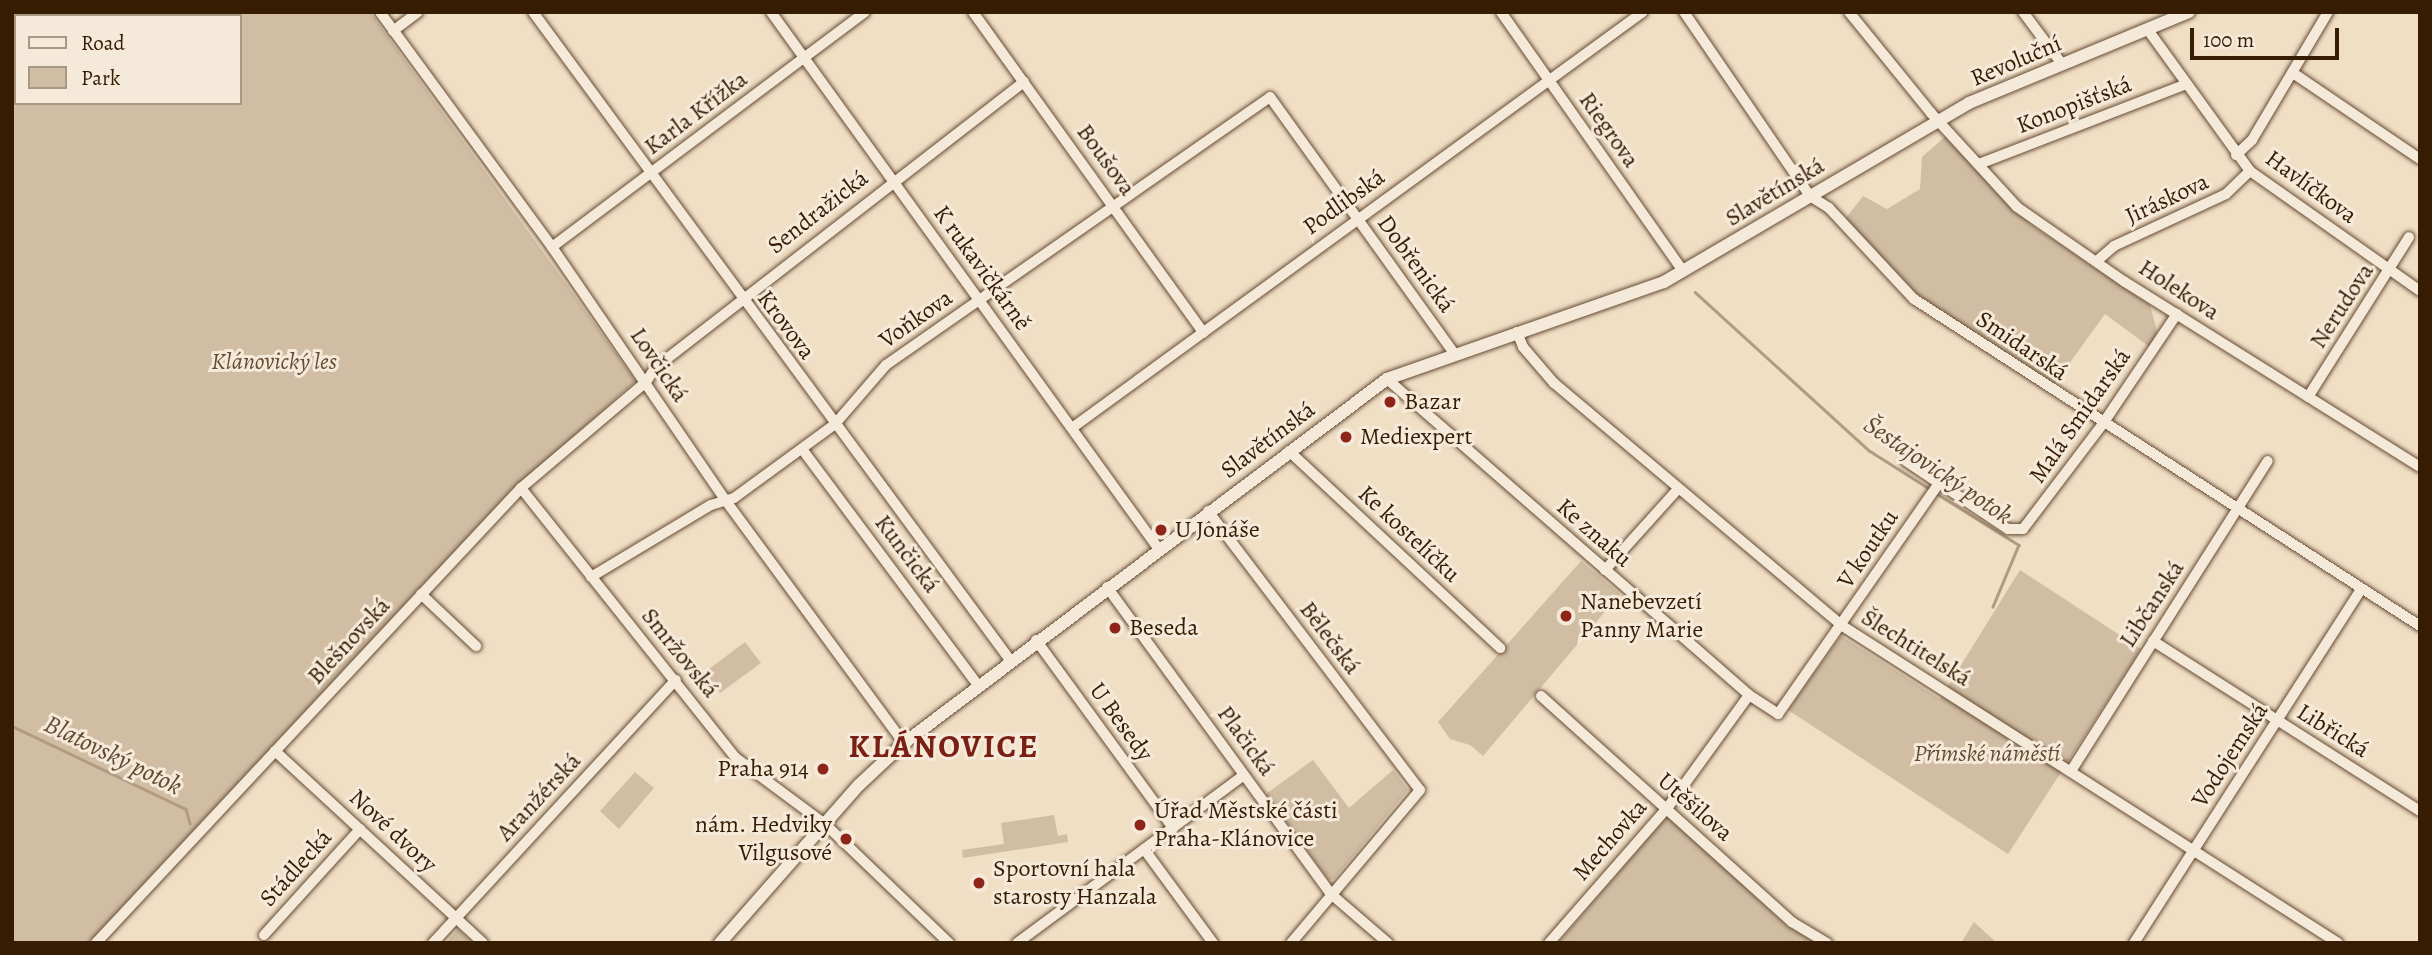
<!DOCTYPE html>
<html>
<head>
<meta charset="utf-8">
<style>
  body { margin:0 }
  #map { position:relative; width:2432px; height:955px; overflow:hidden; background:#f0dec5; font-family:Alegreya,serif }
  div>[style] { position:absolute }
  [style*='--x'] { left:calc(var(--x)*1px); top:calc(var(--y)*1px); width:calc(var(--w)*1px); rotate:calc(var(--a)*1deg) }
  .green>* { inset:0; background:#d1bda4 }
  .stream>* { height:2.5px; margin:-1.25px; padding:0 1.25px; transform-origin:1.25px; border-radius:1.25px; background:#b19c83 }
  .roads { filter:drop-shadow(0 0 2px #654c34) drop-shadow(0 0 2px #654c34) }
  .minor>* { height:10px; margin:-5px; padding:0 5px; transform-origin:5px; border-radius:5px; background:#f5ead9 }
  .tertiary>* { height:12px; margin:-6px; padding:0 6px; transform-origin:6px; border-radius:6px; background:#f5ead9 }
  .dots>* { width:19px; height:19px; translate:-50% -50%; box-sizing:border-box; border:4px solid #f5ead9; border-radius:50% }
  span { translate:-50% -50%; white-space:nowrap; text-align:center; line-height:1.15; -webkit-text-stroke:6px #f5ead9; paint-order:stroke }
  .street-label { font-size:24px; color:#371c04 }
  .park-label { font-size:24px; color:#654c34; font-style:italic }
  .poi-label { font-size:24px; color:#371c04 }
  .left { translate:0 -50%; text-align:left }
  .right { translate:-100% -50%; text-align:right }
  .water-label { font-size:26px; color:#624930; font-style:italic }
  .district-label { font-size:32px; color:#7a1f14; font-weight:700; letter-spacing:2px }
  .frame { position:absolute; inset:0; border:14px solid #371c04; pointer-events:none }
  .legend { position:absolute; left:14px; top:14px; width:228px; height:91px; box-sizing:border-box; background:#f5ead9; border:2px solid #a99884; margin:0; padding:9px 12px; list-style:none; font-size:21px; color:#371c04 }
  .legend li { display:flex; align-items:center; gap:14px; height:35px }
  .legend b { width:35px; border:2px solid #a99884 }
  .scale { position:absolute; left:2190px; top:28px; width:149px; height:32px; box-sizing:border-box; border:4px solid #371c04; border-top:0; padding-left:9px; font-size:21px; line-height:24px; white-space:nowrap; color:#371c04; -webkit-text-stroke:5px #f5ead9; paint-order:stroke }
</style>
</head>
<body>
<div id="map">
  <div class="green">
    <div style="clip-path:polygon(evenodd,12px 12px,370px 12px,636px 381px,501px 501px,88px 943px,12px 943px,12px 12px,16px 16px,240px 16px,240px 103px,16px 103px,16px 16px)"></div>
    <div style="clip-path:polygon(1947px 135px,2031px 225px,2150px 305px,2157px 331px,2151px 348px,2105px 314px,2053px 386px,1921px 300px,1846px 218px,1863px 196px,1887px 209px,1920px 189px,1922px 157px)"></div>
    <div style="clip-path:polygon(1581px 561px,1620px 594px,1483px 756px,1470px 745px,1450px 739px,1438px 722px)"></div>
    <div style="clip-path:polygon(2020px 570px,2141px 649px,2008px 854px,1788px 710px,1841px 636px,1940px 699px)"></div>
    <div style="clip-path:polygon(745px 642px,761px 663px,720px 693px,705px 672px)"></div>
    <div style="clip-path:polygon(1313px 760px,1349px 808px,1393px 770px,1408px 790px,1334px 879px,1329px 880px,1266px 794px)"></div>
    <div style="clip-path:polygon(635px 772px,654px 788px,619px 829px,600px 811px)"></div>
    <div style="clip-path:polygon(1054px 815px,1058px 836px,1067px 834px,1068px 842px,963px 858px,962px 850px,1004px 844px,1001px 823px)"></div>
    <div style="clip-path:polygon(1668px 815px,1786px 925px,1816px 943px,1558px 943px)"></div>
    <div style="clip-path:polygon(1974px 922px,1997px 943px,1961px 943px)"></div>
    <div style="clip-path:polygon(458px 929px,473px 943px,446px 943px)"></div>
  </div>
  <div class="stream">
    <div style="--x:1695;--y:292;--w:236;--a:42.3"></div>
    <div style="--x:1870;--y:451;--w:71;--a:32.3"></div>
    <div style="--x:1936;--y:493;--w:98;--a:32.1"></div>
    <div style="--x:2019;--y:545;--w:67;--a:112.8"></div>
    <div style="--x:12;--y:726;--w:193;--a:25.5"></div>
    <div style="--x:186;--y:809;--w:15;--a:74"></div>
  </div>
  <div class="roads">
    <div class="minor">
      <div style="--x:380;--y:12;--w:291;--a:53.8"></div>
      <div style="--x:552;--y:247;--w:308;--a:55.6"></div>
      <div style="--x:726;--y:501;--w:300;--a:53.7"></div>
      <div style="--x:533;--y:12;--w:805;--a:53.64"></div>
      <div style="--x:771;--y:12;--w:661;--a:54.17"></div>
      <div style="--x:973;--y:12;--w:395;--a:54.3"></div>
      <div style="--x:1501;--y:12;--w:317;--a:54.9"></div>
      <div style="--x:1684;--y:12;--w:223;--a:55.6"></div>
      <div style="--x:1810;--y:196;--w:22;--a:32"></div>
      <div style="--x:1829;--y:208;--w:125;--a:47"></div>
      <div style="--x:1914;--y:299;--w:602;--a:32.87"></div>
      <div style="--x:1849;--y:12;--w:130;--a:50.9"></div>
      <div style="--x:1931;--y:113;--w:127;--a:47.5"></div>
      <div style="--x:2017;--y:207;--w:131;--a:34.8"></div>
      <div style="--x:2125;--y:282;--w:348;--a:32.1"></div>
      <div style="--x:2023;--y:12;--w:65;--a:53.1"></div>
      <div style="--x:2148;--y:30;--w:174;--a:54.1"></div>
      <div style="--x:2250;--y:171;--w:208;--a:35.2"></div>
      <div style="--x:393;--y:31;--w:31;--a:-37"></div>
      <div style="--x:2293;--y:73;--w:153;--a:34.1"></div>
      <div style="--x:2236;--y:155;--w:22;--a:-43"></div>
      <div style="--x:2252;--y:140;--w:149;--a:-59.3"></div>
      <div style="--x:1979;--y:164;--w:220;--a:-21.1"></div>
      <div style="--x:552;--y:247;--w:391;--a:-36.9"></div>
      <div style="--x:2098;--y:260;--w:21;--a:-41"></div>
      <div style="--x:2114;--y:246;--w:123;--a:-24.9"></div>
      <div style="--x:2226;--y:194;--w:33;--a:-44"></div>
      <div style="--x:1517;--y:332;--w:16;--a:68"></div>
      <div style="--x:1523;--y:347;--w:48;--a:49.3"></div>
      <div style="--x:1554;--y:383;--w:375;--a:40.1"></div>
      <div style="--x:1841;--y:625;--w:590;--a:32.61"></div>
      <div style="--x:1387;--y:379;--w:481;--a:41.1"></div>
      <div style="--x:1749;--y:695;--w:35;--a:33"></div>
      <div style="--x:1778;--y:714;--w:282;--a:-55.1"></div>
      <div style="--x:1939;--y:483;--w:83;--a:33.7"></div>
      <div style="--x:2008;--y:529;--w:15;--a:0"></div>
      <div style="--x:2023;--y:529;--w:131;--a:-52.8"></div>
      <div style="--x:2102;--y:425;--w:134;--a:-56"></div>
      <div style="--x:2308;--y:397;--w:189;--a:-57.7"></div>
      <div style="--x:1072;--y:428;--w:706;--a:-36.08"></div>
      <div style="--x:802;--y:449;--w:293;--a:53.3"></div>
      <div style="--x:1289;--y:451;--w:289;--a:43"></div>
      <div style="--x:1906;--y:461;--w:40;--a:34"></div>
      <div style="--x:521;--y:488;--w:345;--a:51.5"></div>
      <div style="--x:736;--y:758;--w:111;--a:36.6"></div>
      <div style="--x:825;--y:824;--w:172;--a:43.8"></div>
      <div style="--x:1208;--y:511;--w:350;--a:52.8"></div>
      <div style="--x:1420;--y:790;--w:200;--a:130.1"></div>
      <div style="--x:1605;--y:570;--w:109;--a:-48"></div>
      <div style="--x:591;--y:577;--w:140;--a:-31"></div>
      <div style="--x:711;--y:505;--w:24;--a:-17"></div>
      <div style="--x:734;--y:498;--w:125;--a:-36.2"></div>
      <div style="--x:835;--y:424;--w:78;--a:-49.2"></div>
      <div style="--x:886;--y:365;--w:468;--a:-34.9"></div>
      <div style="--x:1270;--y:97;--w:315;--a:54.3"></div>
      <div style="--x:1107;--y:587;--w:380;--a:53.9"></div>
      <div style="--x:1331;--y:894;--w:75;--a:40.7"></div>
      <div style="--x:421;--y:594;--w:76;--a:43.4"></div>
      <div style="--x:1036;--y:640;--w:233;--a:53.9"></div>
      <div style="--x:2153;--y:641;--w:317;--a:32.5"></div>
      <div style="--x:1541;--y:696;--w:338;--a:42"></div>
      <div style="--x:1792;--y:922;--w:41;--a:31"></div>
      <div style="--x:275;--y:751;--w:283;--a:42.7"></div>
      <div style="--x:2071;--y:771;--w:367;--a:-57.6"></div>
      <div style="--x:1144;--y:849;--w:117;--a:53.7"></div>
      <div style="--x:264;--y:935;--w:143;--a:-47.8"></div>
      <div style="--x:96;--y:943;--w:623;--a:-46.95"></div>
      <div style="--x:521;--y:488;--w:164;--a:-40.3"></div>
      <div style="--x:646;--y:382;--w:17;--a:-57"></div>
      <div style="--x:655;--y:368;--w:467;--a:-37.8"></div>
      <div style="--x:433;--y:943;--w:358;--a:-47.3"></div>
      <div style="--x:1017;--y:943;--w:282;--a:-36.5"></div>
      <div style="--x:1549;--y:943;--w:181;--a:-48.8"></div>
      <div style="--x:1668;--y:807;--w:138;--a:-54.1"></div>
      <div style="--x:2134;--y:943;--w:421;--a:-57.3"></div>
    </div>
    <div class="tertiary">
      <div style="--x:720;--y:943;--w:210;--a:-48.7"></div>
      <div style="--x:859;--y:785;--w:62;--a:-43"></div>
      <div style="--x:904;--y:743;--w:605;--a:-37"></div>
      <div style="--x:1387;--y:379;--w:293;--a:-19.3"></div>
      <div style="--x:1664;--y:282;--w:354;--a:-30.4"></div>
      <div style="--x:1969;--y:103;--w:238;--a:-22.5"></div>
    </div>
  </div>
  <div class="dots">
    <div style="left:1390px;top:402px;background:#8f2418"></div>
    <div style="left:1346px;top:437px;background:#8f2418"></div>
    <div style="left:1161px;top:530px;background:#8f2418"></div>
    <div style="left:1566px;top:616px;background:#8f2418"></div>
    <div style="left:1115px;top:628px;background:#8f2418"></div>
    <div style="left:823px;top:769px;background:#8f2418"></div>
    <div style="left:1140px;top:825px;background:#8f2418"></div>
    <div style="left:846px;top:839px;background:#8f2418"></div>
    <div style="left:979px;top:883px;background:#8f2418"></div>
  </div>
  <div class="street-label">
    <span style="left:2016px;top:61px;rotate:-23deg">Revoluční</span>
    <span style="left:2074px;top:105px;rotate:-21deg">Konopišťská</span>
    <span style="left:696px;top:113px;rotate:-37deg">Karla Křížka</span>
    <span style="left:1609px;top:130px;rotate:55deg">Riegrova</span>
    <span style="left:1106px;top:160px;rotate:54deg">Boušova</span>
    <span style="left:2311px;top:187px;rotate:36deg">Havlíčkova</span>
    <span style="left:1775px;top:192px;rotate:-31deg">Slavětínská</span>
    <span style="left:2167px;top:199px;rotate:-25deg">Jiráskova</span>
    <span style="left:1344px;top:202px;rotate:-36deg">Podlibská</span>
    <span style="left:818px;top:212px;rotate:-38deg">Sendražická</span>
    <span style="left:1416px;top:264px;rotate:54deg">Dobřenická</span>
    <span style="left:982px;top:268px;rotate:54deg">K rukavičkárně</span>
    <span style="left:2179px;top:290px;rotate:33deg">Holekova</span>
    <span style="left:2342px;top:306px;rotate:-57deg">Nerudova</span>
    <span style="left:916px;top:319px;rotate:-35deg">Voňkova</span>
    <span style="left:786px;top:325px;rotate:53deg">Krovova</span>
    <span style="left:2022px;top:346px;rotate:34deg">Smidarská</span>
    <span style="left:659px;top:365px;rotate:56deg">Lovčická</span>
    <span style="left:2080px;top:416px;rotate:-55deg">Malá Smidarská</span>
    <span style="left:1268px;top:440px;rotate:-37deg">Slavětínská</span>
    <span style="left:1594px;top:533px;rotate:41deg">Ke znaku</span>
    <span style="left:1409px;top:534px;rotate:43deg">Ke kostelíčku</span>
    <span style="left:1868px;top:549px;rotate:-56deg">V koutku</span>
    <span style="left:907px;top:554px;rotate:53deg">Kunčická</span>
    <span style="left:2152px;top:604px;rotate:-57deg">Libčanská</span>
    <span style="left:1330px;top:638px;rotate:53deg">Bělečská</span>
    <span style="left:349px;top:641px;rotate:-47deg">Blešnovská</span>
    <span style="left:1916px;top:648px;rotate:32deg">Šlechtitelská</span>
    <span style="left:680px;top:653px;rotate:51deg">Smržovská</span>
    <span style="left:1121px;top:722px;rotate:54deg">U Besedy</span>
    <span style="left:2333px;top:731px;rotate:32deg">Libřická</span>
    <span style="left:1246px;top:741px;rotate:54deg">Plačická</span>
    <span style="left:2230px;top:755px;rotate:-57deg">Vodojemská</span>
    <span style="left:539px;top:797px;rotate:-47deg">Aranžérská</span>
    <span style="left:1695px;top:807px;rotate:41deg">Utěšilova</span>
    <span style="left:393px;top:831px;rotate:43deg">Nové dvory</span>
    <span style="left:1610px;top:840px;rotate:-49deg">Mechovka</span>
    <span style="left:296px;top:868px;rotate:-48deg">Stádlecká</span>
  </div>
  <div class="park-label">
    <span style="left:274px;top:362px">Klánovický les</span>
    <span style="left:1987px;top:754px">Přímské náměstí</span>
  </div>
  <div class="poi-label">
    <span class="left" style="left:1404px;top:402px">Bazar</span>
    <span class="left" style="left:1360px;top:437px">Mediexpert</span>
    <span class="left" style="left:1175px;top:530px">U Jonáše</span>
    <span class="left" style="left:1580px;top:616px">Nanebevzetí<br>Panny Marie</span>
    <span class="left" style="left:1129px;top:628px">Beseda</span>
    <span class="right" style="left:809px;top:769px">Praha 914</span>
    <span class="left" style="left:1154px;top:825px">Úřad Městské části<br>Praha-Klánovice</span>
    <span class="right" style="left:832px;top:839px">nám. Hedviky<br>Vilgusové</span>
    <span class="left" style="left:993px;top:883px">Sportovní hala<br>starosty Hanzala</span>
  </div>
  <div class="water-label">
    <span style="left:1938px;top:470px;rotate:34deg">Šestajovický potok</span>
    <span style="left:113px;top:755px;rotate:26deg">Blatovský potok</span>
  </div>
  <div class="district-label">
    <span style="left:944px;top:746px">KLÁNOVICE</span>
  </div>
  <div class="frame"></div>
  <ul class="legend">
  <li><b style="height:9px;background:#f5ead9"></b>Road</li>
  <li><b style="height:19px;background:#d1bda4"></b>Park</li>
  </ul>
  <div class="scale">100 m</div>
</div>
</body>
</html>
